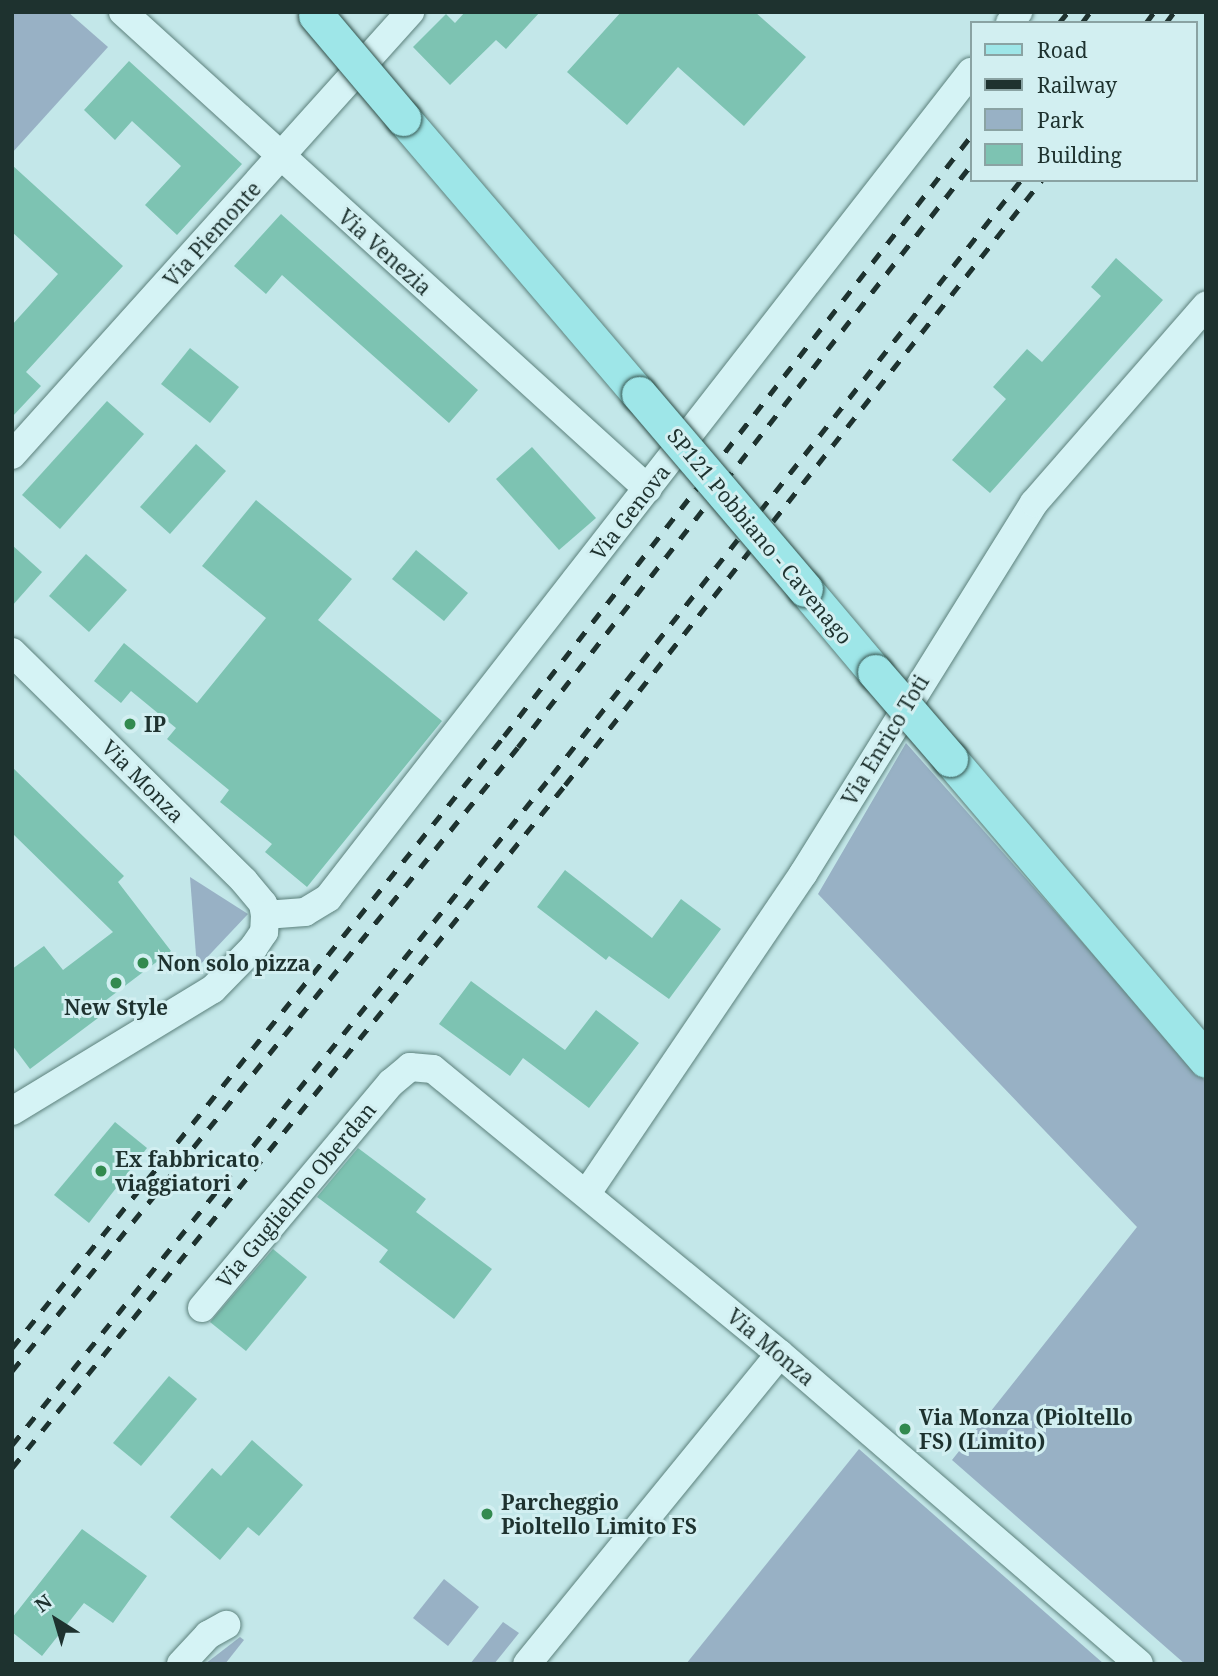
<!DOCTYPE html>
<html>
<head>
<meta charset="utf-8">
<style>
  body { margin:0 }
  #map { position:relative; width:1218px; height:1676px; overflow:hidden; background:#c3e7e9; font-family:"Noto Serif",serif }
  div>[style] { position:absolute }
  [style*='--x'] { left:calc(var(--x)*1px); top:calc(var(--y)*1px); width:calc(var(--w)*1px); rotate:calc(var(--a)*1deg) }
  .green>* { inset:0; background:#98b1c5 }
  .building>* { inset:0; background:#7dc3b2 }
  .roads { filter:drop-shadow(0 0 2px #5c817c) drop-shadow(0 0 2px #5c817c) }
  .minor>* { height:28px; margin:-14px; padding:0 14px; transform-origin:14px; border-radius:14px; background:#d5f3f5 }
  .major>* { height:35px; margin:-17.5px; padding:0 17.5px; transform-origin:17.5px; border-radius:17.5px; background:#9ee6e8 }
  .rail>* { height:5px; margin-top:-2.5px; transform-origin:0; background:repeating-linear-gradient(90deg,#1e322f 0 12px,transparent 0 24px) }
  .bridges { filter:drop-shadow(0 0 2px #304f49) drop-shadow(0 0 2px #304f49) }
  .major-bridge>* { height:35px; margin:-17.5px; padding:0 17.5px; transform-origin:17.5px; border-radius:17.5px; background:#9ee6e8 }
  .dots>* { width:19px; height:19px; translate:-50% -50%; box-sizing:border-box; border:4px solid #d2eff1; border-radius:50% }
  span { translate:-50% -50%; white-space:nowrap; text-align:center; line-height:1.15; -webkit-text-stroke:6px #d2eff1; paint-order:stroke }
  .street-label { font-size:21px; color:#1e322f }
  .poi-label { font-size:21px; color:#1e322f; font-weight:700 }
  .left { translate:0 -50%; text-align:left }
  .frame { position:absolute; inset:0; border:14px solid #1e322f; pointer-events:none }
  .legend { position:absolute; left:970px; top:21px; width:228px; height:161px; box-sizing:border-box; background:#d2eff1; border:2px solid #8aa3a3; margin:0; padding:9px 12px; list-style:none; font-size:21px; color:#1e322f }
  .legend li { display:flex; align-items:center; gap:14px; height:35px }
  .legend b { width:35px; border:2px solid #8aa3a3 }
  .north { position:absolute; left:21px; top:1585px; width:70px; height:70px; -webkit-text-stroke:5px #d2eff1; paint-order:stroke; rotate:323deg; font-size:19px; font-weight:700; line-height:28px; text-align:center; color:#1e322f }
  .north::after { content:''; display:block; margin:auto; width:24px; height:32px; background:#1e322f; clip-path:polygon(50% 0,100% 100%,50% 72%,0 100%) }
</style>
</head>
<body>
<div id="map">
  <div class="green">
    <div style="clip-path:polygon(12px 12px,68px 12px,108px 47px,12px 153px)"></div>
    <div style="clip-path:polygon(906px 743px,1206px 1082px,1206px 1664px,1185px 1664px,952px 1460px,1137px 1227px,818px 894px)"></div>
    <div style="clip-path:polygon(190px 877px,248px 914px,197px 968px)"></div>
    <div style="clip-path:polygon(859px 1449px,1104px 1664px,686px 1664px)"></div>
    <div style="clip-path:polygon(444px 1579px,479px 1607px,448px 1646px,413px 1618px)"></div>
    <div style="clip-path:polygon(503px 1622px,519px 1633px,494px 1664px,470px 1664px)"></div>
    <div style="clip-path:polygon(240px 1637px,244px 1640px,225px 1664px,205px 1664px)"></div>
  </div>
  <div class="building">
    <div style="clip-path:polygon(465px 12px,540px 12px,506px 49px,496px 40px,450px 85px,413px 47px,446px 14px,455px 23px)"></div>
    <div style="clip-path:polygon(621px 12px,755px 12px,806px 57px,744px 126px,678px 67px,627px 125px,567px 72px)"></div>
    <div style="clip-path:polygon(129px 61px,242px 164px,177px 235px,145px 205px,181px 166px,132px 121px,115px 140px,84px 110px)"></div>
    <div style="clip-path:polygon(12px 165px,123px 266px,26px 372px,41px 386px,12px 417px,12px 325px,58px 274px,12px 232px)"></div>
    <div style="clip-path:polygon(281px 214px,478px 390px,449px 423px,282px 275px,266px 294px,234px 266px)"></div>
    <div style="clip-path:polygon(1116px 258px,1163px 300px,990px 493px,952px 460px,1006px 399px,993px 387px,1027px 349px,1042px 362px,1101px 296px,1091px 287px)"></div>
    <div style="clip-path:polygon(190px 348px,239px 387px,210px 423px,161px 384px)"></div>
    <div style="clip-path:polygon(107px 401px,144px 434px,60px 529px,22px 495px)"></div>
    <div style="clip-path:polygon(196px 444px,226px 471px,170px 534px,140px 507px)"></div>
    <div style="clip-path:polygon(532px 447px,596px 518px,559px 550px,496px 479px)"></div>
    <div style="clip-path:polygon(256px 500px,352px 579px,318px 620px,442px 721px,307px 887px,265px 852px,272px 844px,220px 802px,229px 790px,167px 739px,176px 728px,131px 691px,121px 703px,94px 681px,124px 643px,197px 703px,266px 618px,202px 566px)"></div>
    <div style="clip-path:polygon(12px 545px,42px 572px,12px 606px)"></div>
    <div style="clip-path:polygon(416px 550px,468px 593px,444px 621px,392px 579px)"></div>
    <div style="clip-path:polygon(86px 554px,127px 590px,89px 632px,49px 596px)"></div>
    <div style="clip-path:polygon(12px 767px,124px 876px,118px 882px,171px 951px,93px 1010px,98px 1018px,30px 1069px,12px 1045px,12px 969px,44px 946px,63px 970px,113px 932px,12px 833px)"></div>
    <div style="clip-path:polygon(565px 870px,652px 938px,681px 899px,721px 929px,669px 999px,609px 956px,606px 960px,537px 907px)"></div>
    <div style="clip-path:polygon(471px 981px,565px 1050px,596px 1010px,639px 1043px,589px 1108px,523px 1058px,510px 1076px,439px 1024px)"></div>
    <div style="clip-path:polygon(115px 1122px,147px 1148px,89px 1223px,54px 1195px)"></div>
    <div style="clip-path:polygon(358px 1148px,426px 1199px,416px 1212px,492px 1269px,454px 1319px,379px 1262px,388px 1250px,317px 1197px)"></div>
    <div style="clip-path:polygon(273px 1249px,307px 1277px,246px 1351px,210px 1322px)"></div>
    <div style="clip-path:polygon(169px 1376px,197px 1399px,141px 1466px,113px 1443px)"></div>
    <div style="clip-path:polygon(252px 1440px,303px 1485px,259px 1536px,248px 1527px,220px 1560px,170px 1517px,212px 1468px,221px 1476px)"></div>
    <div style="clip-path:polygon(82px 1529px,147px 1576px,113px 1623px,84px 1603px,42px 1656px,12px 1632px,12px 1618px)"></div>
  </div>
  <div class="roads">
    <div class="minor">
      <div style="--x:123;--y:12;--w:709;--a:42.26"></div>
      <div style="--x:1010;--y:23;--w:14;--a:-54"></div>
      <div style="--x:12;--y:455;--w:596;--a:-48.06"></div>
      <div style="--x:12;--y:652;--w:326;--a:44.6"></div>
      <div style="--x:244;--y:881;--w:30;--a:50"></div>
      <div style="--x:263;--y:904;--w:11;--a:80"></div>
      <div style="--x:265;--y:915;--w:17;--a:93"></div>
      <div style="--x:264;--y:932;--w:18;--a:124"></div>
      <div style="--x:254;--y:947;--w:59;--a:134.3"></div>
      <div style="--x:213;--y:989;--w:235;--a:148.7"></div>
      <div style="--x:265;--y:915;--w:40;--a:-4.3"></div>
      <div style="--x:305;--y:912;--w:27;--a:-31"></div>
      <div style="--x:328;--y:898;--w:1047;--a:-52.1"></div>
      <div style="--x:587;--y:1193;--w:385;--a:-55.9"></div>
      <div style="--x:803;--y:874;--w:437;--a:-58.1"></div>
      <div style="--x:1034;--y:503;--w:262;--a:-48.9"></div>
      <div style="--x:202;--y:1308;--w:294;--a:-50"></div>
      <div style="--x:391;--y:1083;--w:25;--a:-40"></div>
      <div style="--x:410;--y:1067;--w:23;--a:5"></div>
      <div style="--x:433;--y:1069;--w:449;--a:39.4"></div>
      <div style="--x:780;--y:1354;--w:474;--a:40.8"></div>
      <div style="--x:181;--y:1664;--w:40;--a:-47"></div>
      <div style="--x:208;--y:1635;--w:21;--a:-29"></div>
      <div style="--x:527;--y:1664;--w:400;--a:-50.8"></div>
    </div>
    <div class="major">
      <div style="--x:403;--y:118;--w:363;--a:49.5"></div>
      <div style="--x:805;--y:589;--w:109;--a:49.9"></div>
      <div style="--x:950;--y:759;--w:395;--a:49.6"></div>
    </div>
  </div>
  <div class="rail">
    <div style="--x:1059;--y:23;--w:14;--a:-51"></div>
    <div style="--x:1082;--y:23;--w:14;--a:-54"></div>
    <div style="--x:1146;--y:23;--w:14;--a:-54"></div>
    <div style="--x:1166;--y:23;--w:14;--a:-54"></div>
    <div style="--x:12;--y:1348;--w:785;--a:-51.2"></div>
    <div style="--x:504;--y:736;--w:760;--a:-52.11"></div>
    <div style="--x:12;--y:1371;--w:803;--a:-50.96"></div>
    <div style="--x:518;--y:747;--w:738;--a:-52.1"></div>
    <div style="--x:12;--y:1445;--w:861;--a:-51.13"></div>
    <div style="--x:552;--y:775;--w:758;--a:-51.75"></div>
    <div style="--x:12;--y:1468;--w:879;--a:-51"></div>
    <div style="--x:565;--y:785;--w:770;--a:-51.75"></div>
  </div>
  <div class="bridges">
    <div class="major-bridge">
      <div style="--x:316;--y:15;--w:135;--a:49.8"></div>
      <div style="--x:639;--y:394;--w:256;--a:49.6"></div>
      <div style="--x:875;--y:672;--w:115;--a:49.2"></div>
    </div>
  </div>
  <div class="dots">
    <div style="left:130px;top:724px;background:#328a4f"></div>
    <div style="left:143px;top:963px;background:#328a4f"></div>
    <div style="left:116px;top:983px;background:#328a4f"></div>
    <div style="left:101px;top:1171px;background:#328a4f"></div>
    <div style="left:905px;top:1429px;background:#328a4f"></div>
    <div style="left:487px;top:1514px;background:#328a4f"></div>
  </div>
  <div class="street-label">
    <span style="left:212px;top:234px;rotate:-48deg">Via Piemonte</span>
    <span style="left:385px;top:252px;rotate:42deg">Via Venezia</span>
    <span style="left:630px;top:512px;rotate:-52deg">Via Genova</span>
    <span style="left:760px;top:536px;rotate:50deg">SP121 Pobbiano - Cavenago</span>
    <span style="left:885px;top:740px;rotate:-59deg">Via Enrico Toti</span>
    <span style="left:143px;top:781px;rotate:45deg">Via Monza</span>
    <span style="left:296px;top:1195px;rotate:-50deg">Via Guglielmo Oberdan</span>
    <span style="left:771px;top:1347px;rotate:40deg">Via Monza</span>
  </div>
  <div class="poi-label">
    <span class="left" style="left:144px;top:724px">IP</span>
    <span class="left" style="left:157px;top:963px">Non solo pizza</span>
    <span style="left:116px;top:1007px">New Style</span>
    <span class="left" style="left:115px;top:1171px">Ex fabbricato<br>viaggiatori</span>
    <span class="left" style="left:919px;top:1429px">Via Monza (Pioltello<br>FS) (Limito)</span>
    <span class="left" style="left:501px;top:1514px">Parcheggio<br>Pioltello Limito FS</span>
  </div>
  <div class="frame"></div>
  <ul class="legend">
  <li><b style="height:9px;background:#9ee6e8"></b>Road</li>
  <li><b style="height:9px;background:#1e322f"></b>Railway</li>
  <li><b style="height:19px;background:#98b1c5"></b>Park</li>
  <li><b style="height:19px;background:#7dc3b2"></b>Building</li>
  </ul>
  <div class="north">N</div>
</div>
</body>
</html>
